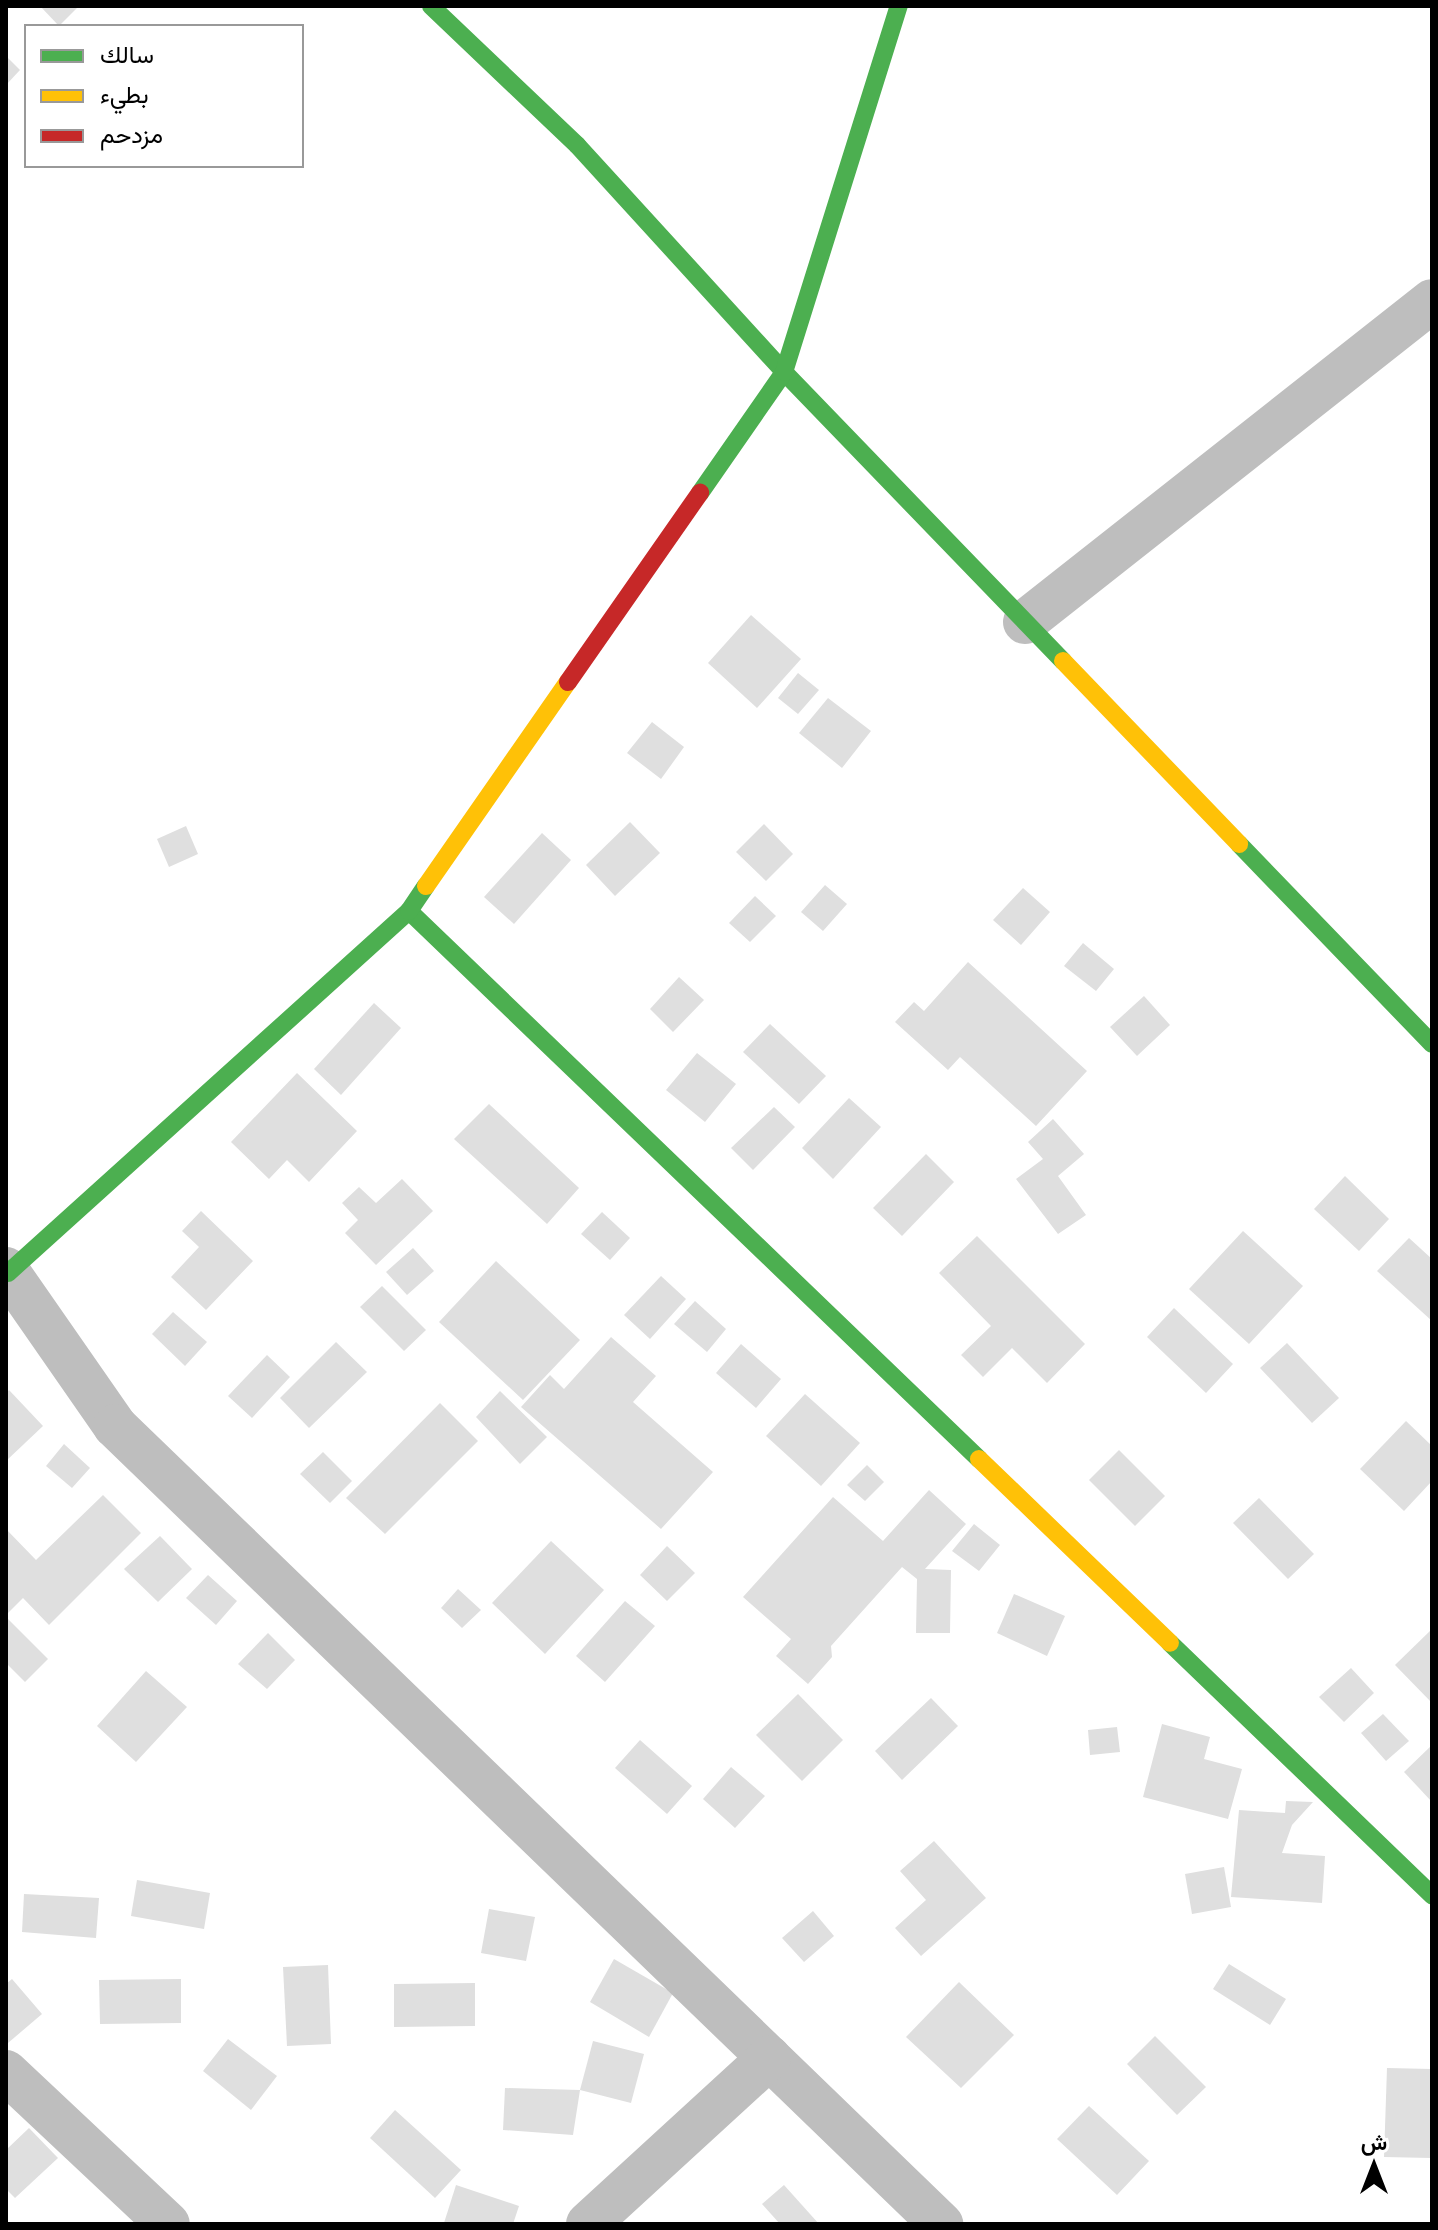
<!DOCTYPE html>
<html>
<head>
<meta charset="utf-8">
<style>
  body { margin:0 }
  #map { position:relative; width:1438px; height:2230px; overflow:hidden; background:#fff; font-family:Manrope,Vazirmatn,sans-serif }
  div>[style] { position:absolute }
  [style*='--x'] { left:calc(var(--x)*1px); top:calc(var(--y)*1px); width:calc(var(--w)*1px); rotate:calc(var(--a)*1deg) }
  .building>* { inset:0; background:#dfdfdf }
  .street>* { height:44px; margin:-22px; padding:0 22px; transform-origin:22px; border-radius:22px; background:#bebebe }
  .fast>* { height:18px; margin:-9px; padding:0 9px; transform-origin:9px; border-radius:9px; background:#4caf50 }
  .slow>* { height:18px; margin:-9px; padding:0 9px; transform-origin:9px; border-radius:9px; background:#ffc107 }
  .jam>* { height:18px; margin:-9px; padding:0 9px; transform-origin:9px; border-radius:9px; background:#c62828 }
  span { translate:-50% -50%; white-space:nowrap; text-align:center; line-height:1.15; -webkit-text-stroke:6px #fff; paint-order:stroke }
  .frame { position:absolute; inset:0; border:8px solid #000; pointer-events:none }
  .legend { position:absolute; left:24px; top:24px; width:280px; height:144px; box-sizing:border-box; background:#fff; border:2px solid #999; margin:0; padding:10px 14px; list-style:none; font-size:24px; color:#000 }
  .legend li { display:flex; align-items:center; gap:16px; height:40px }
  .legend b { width:40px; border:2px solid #999 }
  .north { position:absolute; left:1334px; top:2126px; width:80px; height:80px; -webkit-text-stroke:6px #fff; paint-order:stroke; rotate:0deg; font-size:22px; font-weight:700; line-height:32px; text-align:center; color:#000 }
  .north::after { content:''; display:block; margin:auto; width:28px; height:36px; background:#000; clip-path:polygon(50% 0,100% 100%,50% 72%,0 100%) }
</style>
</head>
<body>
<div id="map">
  <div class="building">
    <div style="clip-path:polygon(40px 6px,79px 6px,59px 26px)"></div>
    <div style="clip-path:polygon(6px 56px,20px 70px,6px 85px)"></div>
    <div style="clip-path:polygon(751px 615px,801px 659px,757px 708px,708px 663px)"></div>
    <div style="clip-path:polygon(798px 673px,819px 690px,798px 714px,778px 698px)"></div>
    <div style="clip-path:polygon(828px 698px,871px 731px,842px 768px,799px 733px)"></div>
    <div style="clip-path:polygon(652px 722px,684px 747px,661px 779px,627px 753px)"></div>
    <div style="clip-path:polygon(630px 822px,660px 853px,615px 896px,586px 865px)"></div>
    <div style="clip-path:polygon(764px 824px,793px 854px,766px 881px,736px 852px)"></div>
    <div style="clip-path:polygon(186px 826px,198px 854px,169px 867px,157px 839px)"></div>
    <div style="clip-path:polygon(542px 833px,571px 860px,514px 924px,484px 897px)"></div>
    <div style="clip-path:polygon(825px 885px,847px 904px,823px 931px,801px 912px)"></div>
    <div style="clip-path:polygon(1023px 888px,1050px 912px,1021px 945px,993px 920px)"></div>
    <div style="clip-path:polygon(755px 896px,776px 916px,750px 942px,729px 923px)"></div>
    <div style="clip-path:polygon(1083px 943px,1114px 969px,1096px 991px,1064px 966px)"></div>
    <div style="clip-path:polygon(968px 962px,1087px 1071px,1036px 1126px,960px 1057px,948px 1070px,895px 1022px,914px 1002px,924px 1011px)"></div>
    <div style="clip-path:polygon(679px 977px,704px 1000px,673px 1032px,650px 1009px)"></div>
    <div style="clip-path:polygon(1144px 996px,1170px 1025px,1137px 1056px,1110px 1027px)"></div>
    <div style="clip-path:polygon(374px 1003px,401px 1028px,341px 1095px,314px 1069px)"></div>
    <div style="clip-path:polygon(770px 1024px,826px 1076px,799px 1104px,743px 1052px)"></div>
    <div style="clip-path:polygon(697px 1053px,736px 1084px,705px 1122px,666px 1090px)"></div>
    <div style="clip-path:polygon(297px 1073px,357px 1131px,309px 1182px,287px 1160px,269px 1179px,231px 1142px)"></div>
    <div style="clip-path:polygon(849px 1098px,881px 1127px,833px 1179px,802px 1148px)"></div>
    <div style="clip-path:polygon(489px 1104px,579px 1188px,547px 1224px,454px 1139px)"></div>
    <div style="clip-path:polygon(774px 1107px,795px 1127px,753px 1170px,731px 1148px)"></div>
    <div style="clip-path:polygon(1053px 1119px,1084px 1154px,1058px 1176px,1086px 1215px,1058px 1234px,1016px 1179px,1043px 1159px,1028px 1142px)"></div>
    <div style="clip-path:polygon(926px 1154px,954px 1182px,902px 1236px,873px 1208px)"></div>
    <div style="clip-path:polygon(1345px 1176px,1389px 1219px,1359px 1251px,1314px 1209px)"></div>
    <div style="clip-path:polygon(402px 1179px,433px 1211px,376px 1265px,345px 1233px,358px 1220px,342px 1203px,359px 1187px,376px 1203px)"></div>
    <div style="clip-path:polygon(201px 1211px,253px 1261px,206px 1310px,171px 1277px,199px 1247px,182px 1231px)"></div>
    <div style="clip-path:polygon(602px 1212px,630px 1238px,610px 1260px,581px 1234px)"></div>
    <div style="clip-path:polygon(1243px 1231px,1303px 1286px,1249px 1344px,1189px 1289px)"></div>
    <div style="clip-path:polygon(977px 1236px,1085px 1344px,1047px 1383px,1012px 1348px,983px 1377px,961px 1355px,991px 1326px,939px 1273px)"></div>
    <div style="clip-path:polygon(1409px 1238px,1432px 1259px,1432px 1321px,1377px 1271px)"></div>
    <div style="clip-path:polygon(413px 1248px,434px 1271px,407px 1295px,386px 1272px)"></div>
    <div style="clip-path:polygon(496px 1261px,580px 1340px,523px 1400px,439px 1322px)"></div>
    <div style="clip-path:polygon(661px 1276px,686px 1299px,650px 1339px,624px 1315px)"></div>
    <div style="clip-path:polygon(382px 1286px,426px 1330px,404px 1351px,360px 1307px)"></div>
    <div style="clip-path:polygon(695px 1301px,726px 1329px,707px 1352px,674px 1324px)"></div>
    <div style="clip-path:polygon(1174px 1308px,1233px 1364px,1206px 1393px,1147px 1337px)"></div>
    <div style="clip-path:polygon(173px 1312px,207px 1342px,185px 1366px,152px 1334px)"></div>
    <div style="clip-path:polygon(611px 1337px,656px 1376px,633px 1402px,713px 1472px,661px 1529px,521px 1407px,550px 1375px,564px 1389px)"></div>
    <div style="clip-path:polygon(336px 1342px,367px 1372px,309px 1428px,280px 1398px)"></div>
    <div style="clip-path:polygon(1287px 1343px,1339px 1398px,1312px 1423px,1260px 1368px)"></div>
    <div style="clip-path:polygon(741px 1344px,781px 1379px,756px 1408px,716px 1373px)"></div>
    <div style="clip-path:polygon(267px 1355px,290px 1377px,252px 1418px,228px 1396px)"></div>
    <div style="clip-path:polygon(9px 1390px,43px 1426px,6px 1461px,6px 1393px)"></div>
    <div style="clip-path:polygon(500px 1391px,547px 1437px,520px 1464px,476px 1417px)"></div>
    <div style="clip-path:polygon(805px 1394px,860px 1443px,821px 1486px,766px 1436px)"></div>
    <div style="clip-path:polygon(440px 1403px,478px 1441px,385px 1534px,346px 1498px)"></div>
    <div style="clip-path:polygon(1406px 1421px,1432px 1446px,1432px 1481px,1404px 1511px,1360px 1469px)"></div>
    <div style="clip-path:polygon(64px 1444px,90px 1468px,72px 1488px,46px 1466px)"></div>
    <div style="clip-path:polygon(1119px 1450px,1165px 1496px,1135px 1526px,1089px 1480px)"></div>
    <div style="clip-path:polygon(323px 1452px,352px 1481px,330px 1503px,300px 1474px)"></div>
    <div style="clip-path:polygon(867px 1465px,884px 1482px,865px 1501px,847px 1485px)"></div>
    <div style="clip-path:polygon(929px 1490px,966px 1524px,925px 1569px,951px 1570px,950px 1633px,916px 1633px,917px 1579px,902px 1567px,831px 1646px,832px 1657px,808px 1684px,776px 1656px,791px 1639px,743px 1597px,833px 1497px,883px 1541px)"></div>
    <div style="clip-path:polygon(103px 1495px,141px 1533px,49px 1625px,23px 1598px,6px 1615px,6px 1529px,36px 1560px)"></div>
    <div style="clip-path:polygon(1259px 1498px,1314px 1554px,1288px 1579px,1233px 1523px)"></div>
    <div style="clip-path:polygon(974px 1524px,1000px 1545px,979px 1571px,952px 1551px)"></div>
    <div style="clip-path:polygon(160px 1536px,192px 1569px,158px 1602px,124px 1569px)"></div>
    <div style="clip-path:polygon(551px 1541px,604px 1590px,545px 1654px,492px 1603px)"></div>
    <div style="clip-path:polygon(667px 1546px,695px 1573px,667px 1601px,640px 1575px)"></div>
    <div style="clip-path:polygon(208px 1575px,237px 1601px,216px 1625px,186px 1598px)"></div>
    <div style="clip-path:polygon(458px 1589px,481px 1610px,462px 1628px,441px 1608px)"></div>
    <div style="clip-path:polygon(1014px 1594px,1065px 1616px,1047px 1656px,997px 1633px)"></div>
    <div style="clip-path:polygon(625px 1601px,655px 1626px,605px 1682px,576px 1656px)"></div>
    <div style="clip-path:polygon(6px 1617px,48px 1659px,25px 1682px,6px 1663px)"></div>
    <div style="clip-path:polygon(1432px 1629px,1432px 1703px,1395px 1665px)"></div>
    <div style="clip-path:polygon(268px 1633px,295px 1660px,267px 1689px,238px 1664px)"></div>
    <div style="clip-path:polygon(1351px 1668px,1374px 1693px,1344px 1722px,1319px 1697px)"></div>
    <div style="clip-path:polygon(146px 1671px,187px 1707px,136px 1762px,97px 1726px)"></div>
    <div style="clip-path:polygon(798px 1694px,843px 1740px,802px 1781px,756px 1735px)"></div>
    <div style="clip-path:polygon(931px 1698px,958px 1726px,902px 1780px,875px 1751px)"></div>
    <div style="clip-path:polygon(1383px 1714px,1409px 1741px,1386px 1761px,1361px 1733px)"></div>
    <div style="clip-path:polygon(1162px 1724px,1210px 1737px,1204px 1759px,1242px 1769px,1228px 1819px,1143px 1797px)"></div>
    <div style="clip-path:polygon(1117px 1727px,1120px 1752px,1090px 1755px,1088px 1730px)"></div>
    <div style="clip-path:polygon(640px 1740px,692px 1786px,667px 1814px,615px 1768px)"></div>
    <div style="clip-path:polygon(1432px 1745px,1432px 1802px,1404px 1772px)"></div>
    <div style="clip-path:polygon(731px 1767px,765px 1796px,735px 1828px,703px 1799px)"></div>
    <div style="clip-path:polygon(1286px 1801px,1313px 1802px,1292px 1825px,1282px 1853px,1325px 1856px,1322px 1903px,1231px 1897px,1239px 1810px,1285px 1813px)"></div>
    <div style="clip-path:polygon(934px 1841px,986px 1898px,921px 1956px,895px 1928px,926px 1900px,900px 1871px)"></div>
    <div style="clip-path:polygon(1224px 1867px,1231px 1907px,1192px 1914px,1185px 1874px)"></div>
    <div style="clip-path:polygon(137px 1880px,210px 1893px,204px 1929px,131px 1916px)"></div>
    <div style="clip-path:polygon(24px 1894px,99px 1898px,96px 1938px,22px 1932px)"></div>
    <div style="clip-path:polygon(489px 1909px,535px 1917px,526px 1961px,481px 1953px)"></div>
    <div style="clip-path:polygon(813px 1911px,834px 1936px,804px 1962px,782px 1938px)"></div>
    <div style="clip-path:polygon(614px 1959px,673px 1993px,649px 2037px,590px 2002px)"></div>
    <div style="clip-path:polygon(1229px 1964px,1286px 1999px,1270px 2025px,1213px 1989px)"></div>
    <div style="clip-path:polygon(328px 1965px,331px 2044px,287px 2046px,283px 1967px)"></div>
    <div style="clip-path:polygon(12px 1979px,42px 2014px,8px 2043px,6px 1984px)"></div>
    <div style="clip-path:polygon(181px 1979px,181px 2023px,100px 2024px,99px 1980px)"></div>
    <div style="clip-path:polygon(959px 1982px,1014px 2035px,961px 2088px,906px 2037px)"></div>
    <div style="clip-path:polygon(475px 1983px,475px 2026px,394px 2027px,394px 1984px)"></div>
    <div style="clip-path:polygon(1155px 2036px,1206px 2087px,1177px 2115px,1127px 2064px)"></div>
    <div style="clip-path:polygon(228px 2039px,277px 2076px,251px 2110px,203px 2071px)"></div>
    <div style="clip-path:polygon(593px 2041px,644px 2054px,631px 2103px,580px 2090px)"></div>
    <div style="clip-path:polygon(1387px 2068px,1432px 2069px,1431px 2158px,1384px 2157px)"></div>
    <div style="clip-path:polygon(505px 2088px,580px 2090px,573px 2135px,503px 2130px)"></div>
    <div style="clip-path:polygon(1089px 2106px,1149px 2161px,1117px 2195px,1057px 2139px)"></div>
    <div style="clip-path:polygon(395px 2110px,461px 2170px,435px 2198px,370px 2138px)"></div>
    <div style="clip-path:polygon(29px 2128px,58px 2158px,15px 2198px,6px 2189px,6px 2150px)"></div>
    <div style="clip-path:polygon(456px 2185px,519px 2206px,513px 2224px,444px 2223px)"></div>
    <div style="clip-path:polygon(784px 2185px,819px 2224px,780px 2224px,762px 2204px)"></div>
  </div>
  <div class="street">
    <div style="--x:1025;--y:622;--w:518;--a:-38.26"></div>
    <div style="--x:6;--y:1269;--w:191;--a:55.2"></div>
    <div style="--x:115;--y:1426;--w:1149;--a:44.01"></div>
    <div style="--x:6;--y:2072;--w:222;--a:43.2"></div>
    <div style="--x:588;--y:2224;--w:246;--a:-42.5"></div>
  </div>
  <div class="fast">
    <div style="--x:431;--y:6;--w:202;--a:43.6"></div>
    <div style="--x:577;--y:145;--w:307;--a:47.6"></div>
    <div style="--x:784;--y:372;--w:402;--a:46"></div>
    <div style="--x:700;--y:493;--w:147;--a:-55.2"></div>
    <div style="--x:784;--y:372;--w:384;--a:-72.6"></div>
    <div style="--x:1239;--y:844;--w:278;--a:46"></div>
    <div style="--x:409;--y:911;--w:791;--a:43.87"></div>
    <div style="--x:8;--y:1273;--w:540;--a:-42.07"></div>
    <div style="--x:409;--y:911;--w:30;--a:-56"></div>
    <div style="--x:1170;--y:1643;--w:364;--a:43.9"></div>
  </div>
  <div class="slow">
    <div style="--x:1063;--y:661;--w:254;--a:46.1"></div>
    <div style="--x:426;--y:886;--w:249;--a:-55.2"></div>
    <div style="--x:979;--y:1459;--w:265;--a:43.9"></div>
  </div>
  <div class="jam">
    <div style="--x:568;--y:682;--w:231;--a:-55.1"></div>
  </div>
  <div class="frame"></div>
  <ul class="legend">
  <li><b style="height:10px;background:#4caf50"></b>سالك</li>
  <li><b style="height:10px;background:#ffc107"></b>بطيء</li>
  <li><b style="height:10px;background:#c62828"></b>مزدحم</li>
  </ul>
  <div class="north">ش</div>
</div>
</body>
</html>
